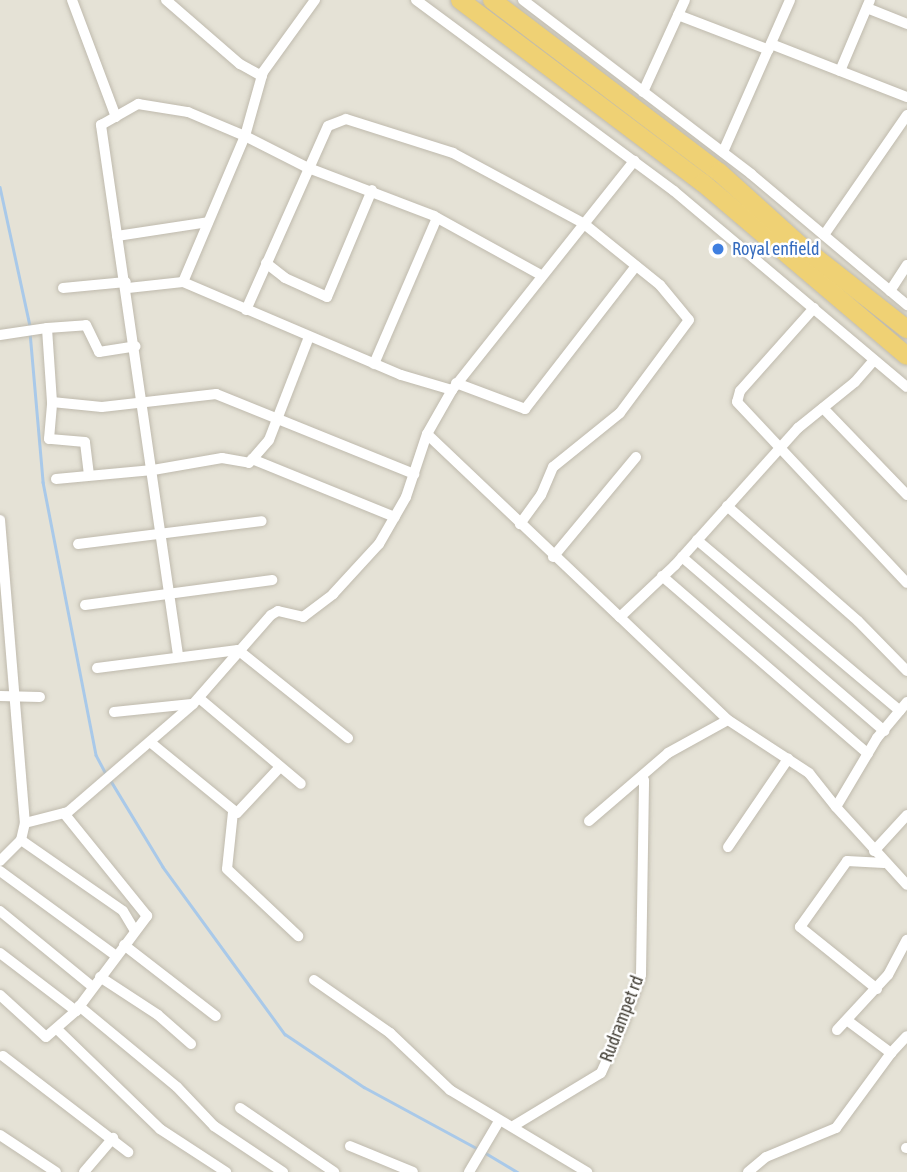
<!DOCTYPE html>
<html>
<head>
<meta charset="utf-8">
<style>
  body { margin:0 }
  #map { position:relative; width:907px; height:1172px; overflow:hidden; background:#f2efe7; font-family:"Asap Condensed",sans-serif }
  div>[style] { position:absolute }
  [style*='--x'] { left:calc(var(--x)*1px); top:calc(var(--y)*1px); width:calc(var(--w)*1px); rotate:calc(var(--a)*1deg) }
  .residential>* { inset:0; background:#e5e2d6 }
  .stream>* { height:2.5px; margin:-1.25px; padding:0 1.25px; transform-origin:1.25px; border-radius:1.25px; background:#a9c9e9 }
  .roads { filter:drop-shadow(0 0 2px #bfbaad) drop-shadow(0 0 2px #bfbaad) }
  .minor>* { height:10px; margin:-5px; padding:0 5px; transform-origin:5px; border-radius:5px; background:#fff }
  .highway>* { height:18px; margin:-9px; padding:0 9px; transform-origin:9px; border-radius:9px; background:#efd174 }
  .dots>* { width:19px; height:19px; translate:-50% -50%; box-sizing:border-box; border:4px solid #fff; border-radius:50% }
  span { translate:-50% -50%; white-space:nowrap; text-align:center; line-height:1.15; -webkit-text-stroke:5px #fff; paint-order:stroke }
  .shop-label { font-size:18px; color:#366cbe }
  .left { translate:0 -50%; text-align:left }
  .street-label { font-size:18px; color:#444037 }
</style>
</head>
<body>
<div id="map">
  <div class="residential">
    <div style="clip-path:polygon(0 0,907px 0,907px 1172px,0 1172px)"></div>
  </div>
  <div class="stream">
    <div style="--x:0;--y:187;--w:142;--a:77.8"></div>
    <div style="--x:30;--y:332;--w:151;--a:85"></div>
    <div style="--x:43;--y:482;--w:278;--a:79"></div>
    <div style="--x:96;--y:755;--w:24;--a:62"></div>
    <div style="--x:111;--y:781;--w:100;--a:58.8"></div>
    <div style="--x:163;--y:867;--w:207;--a:53.9"></div>
    <div style="--x:285;--y:1034;--w:95;--a:33.9"></div>
    <div style="--x:364;--y:1087;--w:130;--a:28.5"></div>
    <div style="--x:484;--y:1152;--w:39;--a:31"></div>
  </div>
  <div class="roads">
    <div class="minor">
      <div style="--x:72;--y:0;--w:125;--a:69.4"></div>
      <div style="--x:166;--y:0;--w:98;--a:40.9"></div>
      <div style="--x:240;--y:64;--w:25;--a:29"></div>
      <div style="--x:416;--y:0;--w:321;--a:36.5"></div>
      <div style="--x:674;--y:191;--w:304;--a:40.1"></div>
      <div style="--x:523;--y:0;--w:287;--a:37.3"></div>
      <div style="--x:751;--y:174;--w:204;--a:40"></div>
      <div style="--x:867;--y:8;--w:43;--a:21.8"></div>
      <div style="--x:678;--y:15;--w:97;--a:21"></div>
      <div style="--x:771;--y:44;--w:146;--a:21.3"></div>
      <div style="--x:840;--y:71;--w:77;--a:-67.1"></div>
      <div style="--x:643;--y:92;--w:101;--a:-65.5"></div>
      <div style="--x:723;--y:152;--w:166;--a:-66.2"></div>
      <div style="--x:824;--y:235;--w:146;--a:-55.3"></div>
      <div style="--x:117;--y:236;--w:92;--a:-8.7"></div>
      <div style="--x:266;--y:263;--w:24;--a:38"></div>
      <div style="--x:285;--y:278;--w:46;--a:24.3"></div>
      <div style="--x:327;--y:297;--w:116;--a:-67.2"></div>
      <div style="--x:63;--y:288;--w:63;--a:-5.4"></div>
      <div style="--x:128;--y:288;--w:55;--a:-6.2"></div>
      <div style="--x:890;--y:291;--w:31;--a:-57"></div>
      <div style="--x:814;--y:308;--w:111;--a:131.7"></div>
      <div style="--x:740;--y:391;--w:11;--a:105"></div>
      <div style="--x:737;--y:402;--w:248;--a:46.8"></div>
      <div style="--x:246;--y:310;--w:201;--a:-66"></div>
      <div style="--x:328;--y:126;--w:19;--a:-21"></div>
      <div style="--x:346;--y:119;--w:112;--a:17.6"></div>
      <div style="--x:453;--y:153;--w:148;--a:28.3"></div>
      <div style="--x:583;--y:223;--w:99;--a:38.8"></div>
      <div style="--x:660;--y:285;--w:45;--a:50.4"></div>
      <div style="--x:689;--y:320;--w:116;--a:126.6"></div>
      <div style="--x:620;--y:413;--w:86;--a:141.1"></div>
      <div style="--x:553;--y:467;--w:30;--a:113"></div>
      <div style="--x:541;--y:495;--w:36;--a:126"></div>
      <div style="--x:0;--y:335;--w:48;--a:-8.5"></div>
      <div style="--x:374;--y:364;--w:159;--a:-66.7"></div>
      <div style="--x:456;--y:383;--w:74;--a:20.6"></div>
      <div style="--x:525;--y:409;--w:181;--a:-52.2"></div>
      <div style="--x:452;--y:390;--w:53;--a:-163.6"></div>
      <div style="--x:401;--y:375;--w:237;--a:-156.9"></div>
      <div style="--x:183;--y:282;--w:159;--a:-67"></div>
      <div style="--x:245;--y:136;--w:68;--a:26.9"></div>
      <div style="--x:306;--y:167;--w:137;--a:20.9"></div>
      <div style="--x:434;--y:216;--w:122;--a:28.9"></div>
      <div style="--x:52;--y:402;--w:74;--a:-93.9"></div>
      <div style="--x:47;--y:328;--w:39;--a:-4"></div>
      <div style="--x:86;--y:325;--w:30;--a:64"></div>
      <div style="--x:99;--y:352;--w:37;--a:-9"></div>
      <div style="--x:823;--y:408;--w:121;--a:46"></div>
      <div style="--x:427;--y:434;--w:266;--a:43.5"></div>
      <div style="--x:252;--y:459;--w:154;--a:22.1"></div>
      <div style="--x:89;--y:475;--w:33;--a:-97"></div>
      <div style="--x:85;--y:442;--w:36;--a:-175"></div>
      <div style="--x:49;--y:439;--w:37;--a:-85"></div>
      <div style="--x:52;--y:402;--w:50;--a:5.7"></div>
      <div style="--x:102;--y:407;--w:115;--a:-6.5"></div>
      <div style="--x:216;--y:394;--w:214;--a:22"></div>
      <div style="--x:56;--y:479;--w:97;--a:-5.3"></div>
      <div style="--x:153;--y:470;--w:70;--a:-9.9"></div>
      <div style="--x:222;--y:458;--w:27;--a:10"></div>
      <div style="--x:249;--y:463;--w:30;--a:-49"></div>
      <div style="--x:269;--y:440;--w:110;--a:-68.8"></div>
      <div style="--x:727;--y:506;--w:174;--a:41.3"></div>
      <div style="--x:858;--y:621;--w:70;--a:45.6"></div>
      <div style="--x:0;--y:520;--w:304;--a:85.3"></div>
      <div style="--x:697;--y:540;--w:265;--a:40.1"></div>
      <div style="--x:78;--y:544;--w:185;--a:-7.1"></div>
      <div style="--x:553;--y:557;--w:130;--a:-50.3"></div>
      <div style="--x:682;--y:557;--w:267;--a:40.7"></div>
      <div style="--x:662;--y:576;--w:272;--a:40.8"></div>
      <div style="--x:85;--y:605;--w:189;--a:-7.6"></div>
      <div style="--x:178;--y:655;--w:536;--a:-98.27"></div>
      <div style="--x:101;--y:125;--w:43;--a:-29.6"></div>
      <div style="--x:138;--y:104;--w:51;--a:9.1"></div>
      <div style="--x:188;--y:112;--w:62;--a:22.8"></div>
      <div style="--x:245;--y:136;--w:66;--a:-74.3"></div>
      <div style="--x:263;--y:72;--w:89;--a:-54.2"></div>
      <div style="--x:97;--y:668;--w:142;--a:-7.3"></div>
      <div style="--x:238;--y:650;--w:141;--a:38.7"></div>
      <div style="--x:0;--y:696;--w:40;--a:1.4"></div>
      <div style="--x:199;--y:698;--w:133;--a:40.1"></div>
      <div style="--x:907;--y:702;--w:47;--a:129.8"></div>
      <div style="--x:877;--y:738;--w:80;--a:120.7"></div>
      <div style="--x:836;--y:807;--w:105;--a:47.7"></div>
      <div style="--x:114;--y:712;--w:78;--a:-5.9"></div>
      <div style="--x:150;--y:742;--w:112;--a:39.2"></div>
      <div style="--x:237;--y:813;--w:63;--a:-46.9"></div>
      <div style="--x:836;--y:807;--w:43;--a:-128.5"></div>
      <div style="--x:809;--y:773;--w:97;--a:-146.8"></div>
      <div style="--x:728;--y:720;--w:149;--a:-136.4"></div>
      <div style="--x:620;--y:617;--w:76;--a:-43.4"></div>
      <div style="--x:675;--y:565;--w:184;--a:-48.1"></div>
      <div style="--x:798;--y:428;--w:73;--a:-38.9"></div>
      <div style="--x:855;--y:382;--w:29;--a:-49"></div>
      <div style="--x:233;--y:812;--w:57;--a:96"></div>
      <div style="--x:227;--y:869;--w:98;--a:43.3"></div>
      <div style="--x:589;--y:821;--w:104;--a:-40.7"></div>
      <div style="--x:668;--y:753;--w:68;--a:-28.8"></div>
      <div style="--x:21;--y:840;--w:124;--a:34.8"></div>
      <div style="--x:123;--y:911;--w:23;--a:59"></div>
      <div style="--x:728;--y:847;--w:107;--a:-55.7"></div>
      <div style="--x:874;--y:851;--w:49;--a:-47.5"></div>
      <div style="--x:0;--y:861;--w:30;--a:-45"></div>
      <div style="--x:21;--y:840;--w:17;--a:-77"></div>
      <div style="--x:25;--y:823;--w:44;--a:-14.3"></div>
      <div style="--x:68;--y:812;--w:165;--a:-40.8"></div>
      <div style="--x:193;--y:704;--w:118;--a:-48.8"></div>
      <div style="--x:271;--y:615;--w:8;--a:-30"></div>
      <div style="--x:278;--y:611;--w:26;--a:13"></div>
      <div style="--x:303;--y:617;--w:38;--a:-37"></div>
      <div style="--x:333;--y:594;--w:68;--a:-47.4"></div>
      <div style="--x:379;--y:544;--w:54;--a:-60.1"></div>
      <div style="--x:406;--y:497;--w:66;--a:-71.6"></div>
      <div style="--x:427;--y:434;--w:51;--a:-60.4"></div>
      <div style="--x:452;--y:390;--w:293;--a:-51.5"></div>
      <div style="--x:0;--y:871;--w:144;--a:36.2"></div>
      <div style="--x:0;--y:911;--w:120;--a:39.3"></div>
      <div style="--x:124;--y:945;--w:116;--a:37.7"></div>
      <div style="--x:0;--y:953;--w:96;--a:37.3"></div>
      <div style="--x:76;--y:1011;--w:119;--a:-53.2"></div>
      <div style="--x:147;--y:916;--w:132;--a:-128.9"></div>
      <div style="--x:100;--y:977;--w:69;--a:33.2"></div>
      <div style="--x:158;--y:1015;--w:44;--a:41.3"></div>
      <div style="--x:314;--y:980;--w:93;--a:34.9"></div>
      <div style="--x:390;--y:1033;--w:83;--a:43.5"></div>
      <div style="--x:450;--y:1090;--w:160;--a:30.9"></div>
      <div style="--x:877;--y:989;--w:99;--a:-141.2"></div>
      <div style="--x:800;--y:927;--w:81;--a:-54.5"></div>
      <div style="--x:847;--y:861;--w:37;--a:3"></div>
      <div style="--x:0;--y:995;--w:62;--a:42.4"></div>
      <div style="--x:46;--y:1037;--w:40;--a:-41"></div>
      <div style="--x:79;--y:1006;--w:127;--a:39.6"></div>
      <div style="--x:177;--y:1087;--w:54;--a:46.5"></div>
      <div style="--x:214;--y:1126;--w:83;--a:33.7"></div>
      <div style="--x:848;--y:1021;--w:54;--a:36.7"></div>
      <div style="--x:891;--y:1053;--w:23;--a:-47"></div>
      <div style="--x:58;--y:1030;--w:142;--a:44.1"></div>
      <div style="--x:160;--y:1129;--w:79;--a:33.1"></div>
      <div style="--x:837;--y:1030;--w:75;--a:-47.2"></div>
      <div style="--x:888;--y:975;--w:40;--a:-62"></div>
      <div style="--x:3;--y:1056;--w:158;--a:37.5"></div>
      <div style="--x:240;--y:1108;--w:114;--a:34.2"></div>
      <div style="--x:515;--y:1125;--w:100;--a:-31.2"></div>
      <div style="--x:601;--y:1073;--w:54;--a:-65.8"></div>
      <div style="--x:623;--y:1024;--w:52;--a:-69.8"></div>
      <div style="--x:641;--y:975;--w:195;--a:-89.1"></div>
      <div style="--x:0;--y:1135;--w:67;--a:33.5"></div>
      <div style="--x:350;--y:1146;--w:68;--a:22.4"></div>
      <div style="--x:906;--y:1148;--w:1;--a:0"></div>
      <div style="--x:84;--y:1172;--w:45;--a:-49.5"></div>
      <div style="--x:469;--y:1172;--w:59;--a:-59.5"></div>
      <div style="--x:748;--y:1172;--w:23;--a:-40"></div>
      <div style="--x:766;--y:1157;--w:76;--a:-22.5"></div>
      <div style="--x:836;--y:1128;--w:93;--a:-53.7"></div>
    </div>
    <div class="highway">
      <div style="--x:460;--y:0;--w:304;--a:37"></div>
      <div style="--x:703;--y:183;--w:267;--a:40.3"></div>
      <div style="--x:492;--y:0;--w:285;--a:37.2"></div>
      <div style="--x:719;--y:172;--w:110;--a:42.1"></div>
      <div style="--x:801;--y:246;--w:135;--a:38.1"></div>
    </div>
  </div>
  <div class="dots">
    <div style="left:718px;top:249px;background:#3f7fe0"></div>
  </div>
  <div class="shop-label">
    <span class="left" style="left:732px;top:249px">Royal enfield</span>
  </div>
  <div class="street-label">
    <span style="left:622px;top:1019px;rotate:-69deg">Rudrampet rd</span>
  </div>
</div>
</body>
</html>
